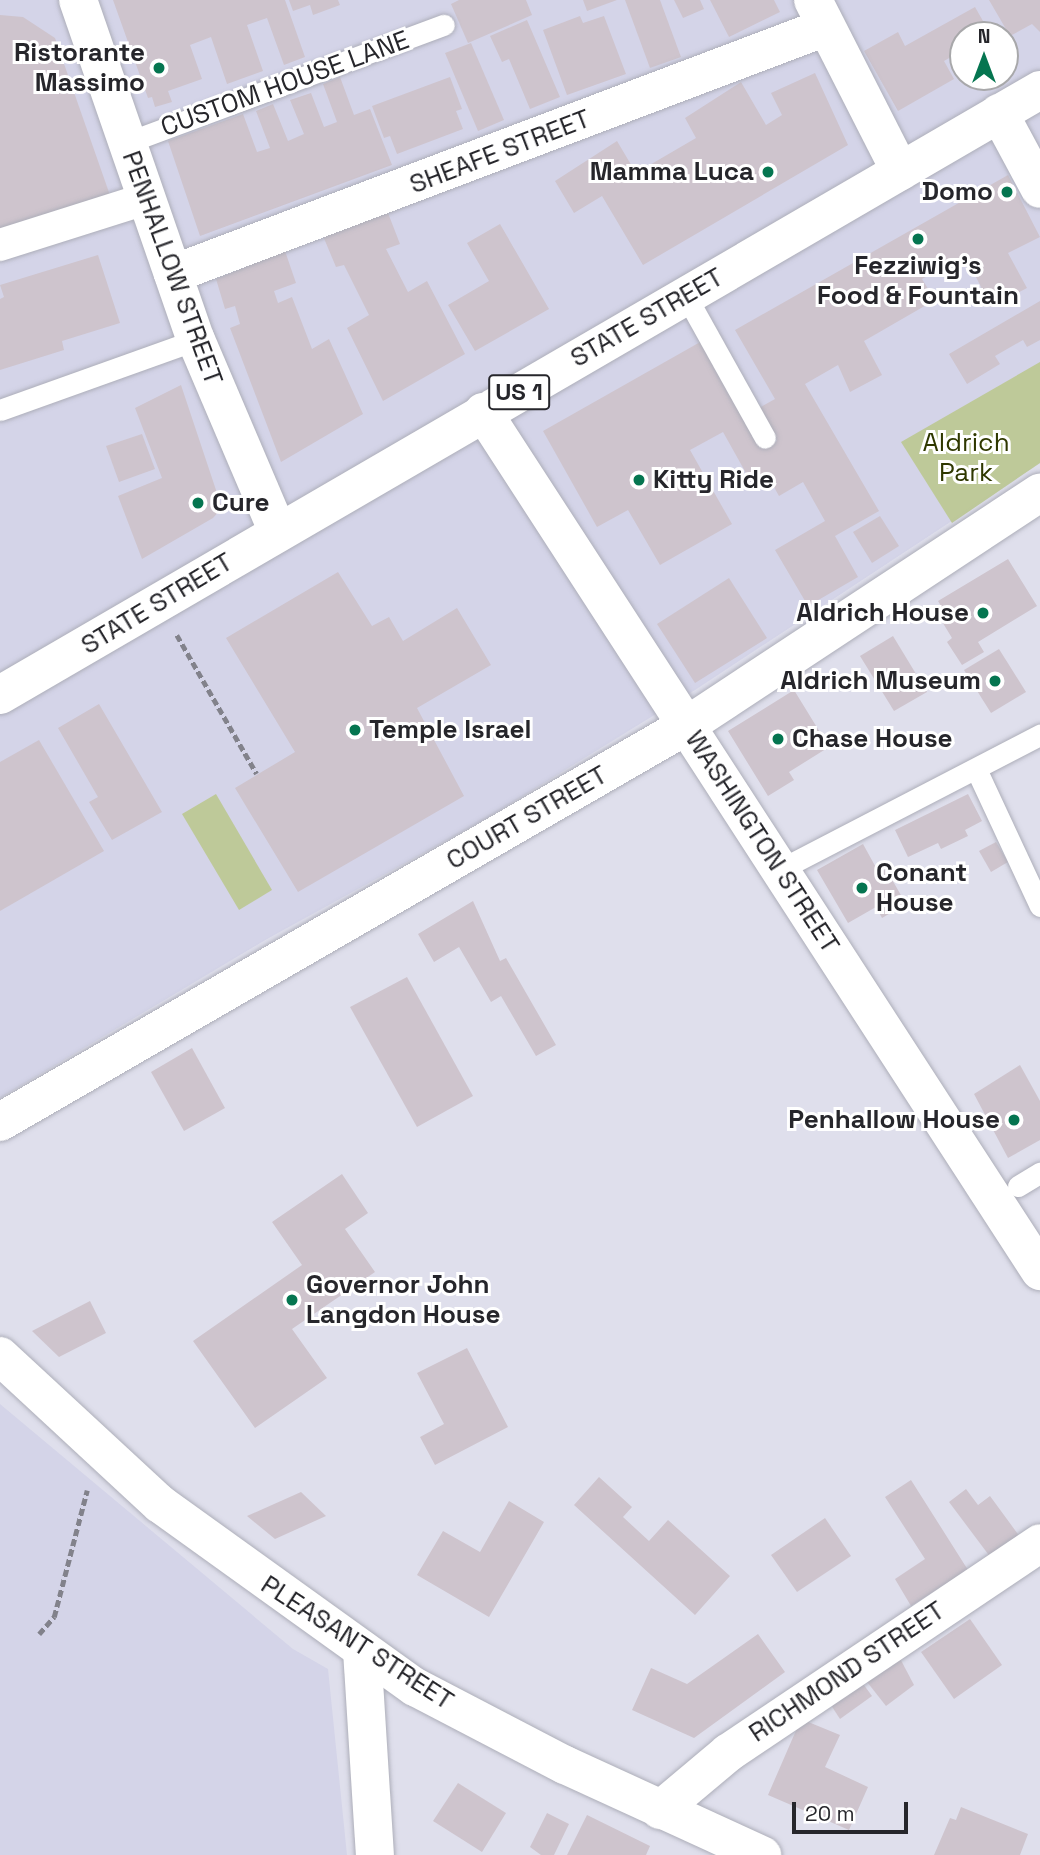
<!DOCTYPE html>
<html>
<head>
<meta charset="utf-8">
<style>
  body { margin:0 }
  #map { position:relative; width:1040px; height:1855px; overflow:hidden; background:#dfdfec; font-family:"Space Grotesk",sans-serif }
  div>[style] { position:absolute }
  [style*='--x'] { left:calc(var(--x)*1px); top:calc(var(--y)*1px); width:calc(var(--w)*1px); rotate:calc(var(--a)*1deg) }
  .built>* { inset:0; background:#d4d4e8 }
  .green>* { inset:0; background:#bec999 }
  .building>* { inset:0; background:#cec4cd }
  .path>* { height:4.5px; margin-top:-2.25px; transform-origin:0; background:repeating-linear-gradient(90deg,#82828b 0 7px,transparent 0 10.5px) }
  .roads { filter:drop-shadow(0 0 2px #adaeb9) drop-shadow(0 0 2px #adaeb9) }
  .service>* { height:21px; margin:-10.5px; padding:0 10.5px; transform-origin:10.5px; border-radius:10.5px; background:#fff }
  .pedestrian>* { height:32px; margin:-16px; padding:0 16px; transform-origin:16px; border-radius:16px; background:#fff }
  .minor>* { height:38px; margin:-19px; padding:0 19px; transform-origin:19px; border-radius:19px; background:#fff }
  .secondary>* { height:38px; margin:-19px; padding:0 19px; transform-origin:19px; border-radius:19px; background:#fff }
  .primary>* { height:38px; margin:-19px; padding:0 19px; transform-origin:19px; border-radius:19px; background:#fff }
  .dots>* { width:19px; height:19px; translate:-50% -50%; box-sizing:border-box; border:4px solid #fff; border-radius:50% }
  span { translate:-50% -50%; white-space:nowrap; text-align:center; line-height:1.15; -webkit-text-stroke:6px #fff; paint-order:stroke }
  .shield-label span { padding:2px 5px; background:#fff; border:2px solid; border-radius:5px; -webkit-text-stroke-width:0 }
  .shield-label { font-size:24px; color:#26262b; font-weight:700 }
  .poi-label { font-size:26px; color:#26262b; font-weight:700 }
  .right { translate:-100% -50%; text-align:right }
  .left { translate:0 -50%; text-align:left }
  .street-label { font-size:26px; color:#26262b }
  .park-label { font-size:26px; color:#2f3800 }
  .north { position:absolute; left:949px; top:21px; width:70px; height:70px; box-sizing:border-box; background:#fff; border:2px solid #a8a8aa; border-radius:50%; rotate:0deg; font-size:19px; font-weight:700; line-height:28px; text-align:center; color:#26262b }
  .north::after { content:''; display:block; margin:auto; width:24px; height:32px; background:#057550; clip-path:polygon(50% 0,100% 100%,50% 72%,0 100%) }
  .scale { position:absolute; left:792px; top:1802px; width:116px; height:32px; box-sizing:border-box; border:4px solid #26262b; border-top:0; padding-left:9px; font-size:21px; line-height:24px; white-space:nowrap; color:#26262b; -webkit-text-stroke:5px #fff; paint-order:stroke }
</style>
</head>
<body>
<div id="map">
  <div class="built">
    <div style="clip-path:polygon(evenodd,0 0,1040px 0,1040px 463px,695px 690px,487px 818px,267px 939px,0 1098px,0 0,963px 35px,1005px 35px,1005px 77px,963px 77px,963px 35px)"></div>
    <div style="clip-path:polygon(0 1404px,293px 1649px,328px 1669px,347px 1855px,0 1855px)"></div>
  </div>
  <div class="green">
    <div style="clip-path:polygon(1040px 362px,1040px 463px,952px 523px,901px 442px)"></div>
    <div style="clip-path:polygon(216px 794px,272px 890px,239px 910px,182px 814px)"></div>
  </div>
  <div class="building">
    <div style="clip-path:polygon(113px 0,285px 0,305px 57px,284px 65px,267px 18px,247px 25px,263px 71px,227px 84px,211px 37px,190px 45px,202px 79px,168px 91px,172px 102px,155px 107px,152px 97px,148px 98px)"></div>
    <div style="clip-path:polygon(289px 0,338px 0,340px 5px,313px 15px,310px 5px,293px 11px)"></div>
    <div style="clip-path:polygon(526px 0,532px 15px,468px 43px,451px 4px,459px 0)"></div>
    <div style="clip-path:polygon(583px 0,617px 0,587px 11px)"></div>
    <div style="clip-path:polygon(625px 0,660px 0,681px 57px,650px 68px)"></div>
    <div style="clip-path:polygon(674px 0,700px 0,704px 9px,683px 18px)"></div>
    <div style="clip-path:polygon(710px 0,774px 0,780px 12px,729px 37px)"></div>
    <div style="clip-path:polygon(989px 0,1040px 0,1040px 32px,1032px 24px,1010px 36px)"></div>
    <div style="clip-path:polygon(975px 7px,991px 35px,963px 35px,963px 50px,944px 61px,954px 79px,898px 111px,864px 51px,898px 32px,905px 46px)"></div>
    <div style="clip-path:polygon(0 15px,23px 17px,55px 38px,112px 201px,0 236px)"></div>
    <div style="clip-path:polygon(580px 16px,583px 23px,604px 16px,626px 74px,567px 95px,543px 30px)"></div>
    <div style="clip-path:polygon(527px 20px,560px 97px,530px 109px,509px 59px,502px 62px,490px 36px)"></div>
    <div style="clip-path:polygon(471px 43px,504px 120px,478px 131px,445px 53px)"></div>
    <div style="clip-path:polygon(815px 73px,848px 145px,643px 265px,602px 196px,574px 213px,555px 181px,617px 141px,636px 173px,696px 138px,685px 118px,741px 82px,766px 125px,782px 115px,771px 93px)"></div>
    <div style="clip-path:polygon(340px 77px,354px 115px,370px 109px,392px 165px,200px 236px,168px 141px,243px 114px,257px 152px,270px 148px,256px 111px,273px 104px,288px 141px,304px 134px,290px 100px,311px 93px,324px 127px,337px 122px,323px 84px)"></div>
    <div style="clip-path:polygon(450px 77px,462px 109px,456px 111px,463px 129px,397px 154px,390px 136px,384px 138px,372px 106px)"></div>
    <div style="clip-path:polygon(1008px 175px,1040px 237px,1008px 253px,1027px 288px,991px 307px,965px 255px,922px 279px,935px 300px,864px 341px,882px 375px,850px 392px,838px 365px,805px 384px,879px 511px,835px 536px,858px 577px,808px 606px,775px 550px,825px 521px,803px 482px,779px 496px,766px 473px,751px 482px,723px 432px,690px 450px,732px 524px,660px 565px,628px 510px,597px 527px,543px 431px,702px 341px,763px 449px,777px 441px,759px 408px,775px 399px,735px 330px)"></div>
    <div style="clip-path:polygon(388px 213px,400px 244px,386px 249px,408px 292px,427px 281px,465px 354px,383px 401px,347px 328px,369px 315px,344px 265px,336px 267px,323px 236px)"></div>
    <div style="clip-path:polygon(500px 224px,549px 309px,475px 351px,448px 305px,489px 281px,467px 243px)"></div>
    <div style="clip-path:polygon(285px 251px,296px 283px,274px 291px,278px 303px,292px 297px,312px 349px,329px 339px,363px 414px,281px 462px,230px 328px,240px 324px,235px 306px,225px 309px,216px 279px)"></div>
    <div style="clip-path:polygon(98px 255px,120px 323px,62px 341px,64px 350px,0 370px,0 299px,4px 297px,0 285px)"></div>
    <div style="clip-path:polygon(1040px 301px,1040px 340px,1027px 347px,1023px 340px,995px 356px,1000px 364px,967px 384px,949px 354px)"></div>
    <div style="clip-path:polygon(181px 385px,222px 508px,213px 518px,142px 559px,118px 496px,162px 478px,135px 408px)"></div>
    <div style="clip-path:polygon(142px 434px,155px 469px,119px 482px,106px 446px)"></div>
    <div style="clip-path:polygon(880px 516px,899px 546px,872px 563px,853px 532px)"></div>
    <div style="clip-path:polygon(1008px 559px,1037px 606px,978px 642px,984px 652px,962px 665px,947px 642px,952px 638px,938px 615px,944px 611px,938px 601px)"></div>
    <div style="clip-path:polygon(338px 572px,372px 626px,389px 617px,403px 641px,457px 608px,491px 665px,417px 708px,464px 796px,298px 892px,235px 788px,295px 752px,226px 638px)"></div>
    <div style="clip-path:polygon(729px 578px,767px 638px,695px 683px,657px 624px)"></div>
    <div style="clip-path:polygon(893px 636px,927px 692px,894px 711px,860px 656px)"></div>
    <div style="clip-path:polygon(999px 649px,1026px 692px,991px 713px,964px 670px)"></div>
    <div style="clip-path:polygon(794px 690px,829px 747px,789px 772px,794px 780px,768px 796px,728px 731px)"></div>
    <div style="clip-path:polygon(99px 704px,162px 812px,112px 840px,89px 802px,98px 797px,58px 728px)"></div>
    <div style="clip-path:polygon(39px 740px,104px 851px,0 911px,0 762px)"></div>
    <div style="clip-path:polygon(968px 794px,982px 821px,965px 830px,968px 836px,941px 849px,938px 843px,908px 857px,895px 830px)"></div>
    <div style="clip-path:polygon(996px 842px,1008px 862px,991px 872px,979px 851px)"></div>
    <div style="clip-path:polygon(863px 844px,879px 873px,886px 869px,906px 904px,882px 918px,876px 907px,848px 923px,817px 870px)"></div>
    <div style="clip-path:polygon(473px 901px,500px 961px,506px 958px,556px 1045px,536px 1056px,501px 996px,491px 1002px,459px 947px,434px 962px,418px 934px)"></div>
    <div style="clip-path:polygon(407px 977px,473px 1096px,417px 1127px,350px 1007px)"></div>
    <div style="clip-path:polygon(192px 1048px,225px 1108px,184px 1131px,151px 1072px)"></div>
    <div style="clip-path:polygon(1020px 1065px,1040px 1101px,1040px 1140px,1008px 1158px,974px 1094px)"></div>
    <div style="clip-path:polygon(342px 1174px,368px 1213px,345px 1229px,375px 1272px,292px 1329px,327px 1378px,255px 1428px,193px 1341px,302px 1265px,272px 1222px)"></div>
    <div style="clip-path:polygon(90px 1301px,106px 1333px,59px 1357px,32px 1331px)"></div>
    <div style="clip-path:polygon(467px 1348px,508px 1427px,435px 1465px,420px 1437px,444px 1424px,417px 1373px)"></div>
    <div style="clip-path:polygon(599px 1477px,632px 1507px,623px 1517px,649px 1541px,668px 1520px,730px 1576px,695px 1615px,574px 1505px)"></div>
    <div style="clip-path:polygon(911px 1480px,968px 1570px,911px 1606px,895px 1579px,925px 1559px,885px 1497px)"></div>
    <div style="clip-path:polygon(966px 1489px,978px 1505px,990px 1496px,1023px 1541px,994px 1562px,949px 1502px)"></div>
    <div style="clip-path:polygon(301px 1492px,326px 1516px,275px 1539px,247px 1516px)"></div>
    <div style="clip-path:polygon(509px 1501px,544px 1522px,489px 1617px,417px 1575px,443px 1531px,480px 1552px)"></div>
    <div style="clip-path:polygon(825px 1518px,851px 1556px,797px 1592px,771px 1555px)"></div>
    <div style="clip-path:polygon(970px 1619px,1002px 1665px,954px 1699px,921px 1652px)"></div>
    <div style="clip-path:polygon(758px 1634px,785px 1672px,694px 1738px,632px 1710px,651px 1668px,687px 1684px)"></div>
    <div style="clip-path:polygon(894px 1647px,914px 1685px,886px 1706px,860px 1673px)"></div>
    <div style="clip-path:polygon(858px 1677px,872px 1696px,840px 1719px,827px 1699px)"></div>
    <div style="clip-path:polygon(801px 1719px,840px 1735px,825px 1767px,868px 1787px,849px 1830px,768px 1795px)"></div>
    <div style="clip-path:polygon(458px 1783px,506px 1813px,482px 1852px,433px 1821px)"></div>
    <div style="clip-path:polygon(961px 1807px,1028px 1834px,1020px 1855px,934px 1855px,950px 1818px,956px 1820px)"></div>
    <div style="clip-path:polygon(547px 1813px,569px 1824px,554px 1855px,541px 1855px,530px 1847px)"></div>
    <div style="clip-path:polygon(587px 1815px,650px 1846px,646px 1855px,567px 1855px)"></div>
  </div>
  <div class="path">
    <div style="--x:177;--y:635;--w:160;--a:60.1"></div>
    <div style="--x:39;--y:1634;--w:23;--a:-49"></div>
    <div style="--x:54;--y:1617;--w:131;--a:-75.4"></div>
  </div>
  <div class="roads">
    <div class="service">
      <div style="--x:126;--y:143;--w:339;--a:-20.4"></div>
      <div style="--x:686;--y:296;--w:162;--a:60.9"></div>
      <div style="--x:0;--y:410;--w:208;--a:-19.7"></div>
      <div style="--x:976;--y:769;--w:151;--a:65"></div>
      <div style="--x:781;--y:869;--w:292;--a:-27.4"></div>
      <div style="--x:1018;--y:1186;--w:26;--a:-31"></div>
    </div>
    <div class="pedestrian">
      <div style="--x:0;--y:245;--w:152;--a:-17.6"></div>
    </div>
    <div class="minor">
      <div style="--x:78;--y:0;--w:360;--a:70.9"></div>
      <div style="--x:196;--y:340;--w:209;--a:66.9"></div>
      <div style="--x:813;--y:0;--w:192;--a:63"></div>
      <div style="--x:999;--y:113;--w:86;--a:61.7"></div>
      <div style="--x:173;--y:274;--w:698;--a:-20.72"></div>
      <div style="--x:483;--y:412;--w:1024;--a:57.04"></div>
      <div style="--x:0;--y:1122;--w:792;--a:-30"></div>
      <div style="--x:686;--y:726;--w:424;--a:-33.4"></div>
      <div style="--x:362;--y:1650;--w:205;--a:86.4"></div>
      <div style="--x:660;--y:1810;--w:89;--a:-40"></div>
      <div style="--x:728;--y:1753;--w:376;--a:-33.9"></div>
    </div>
    <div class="secondary">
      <div style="--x:0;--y:1356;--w:218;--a:42.8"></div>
      <div style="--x:160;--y:1504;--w:314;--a:35.7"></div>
      <div style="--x:415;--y:1687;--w:169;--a:27.5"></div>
      <div style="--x:565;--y:1765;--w:217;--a:24.6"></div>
    </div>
    <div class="primary">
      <div style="--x:0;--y:695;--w:1203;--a:-30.19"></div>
    </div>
  </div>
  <div class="dots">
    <div style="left:159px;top:68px;background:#057550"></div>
    <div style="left:768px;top:172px;background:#057550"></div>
    <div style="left:1007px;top:192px;background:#057550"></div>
    <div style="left:918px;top:239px;background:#057550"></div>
    <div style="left:639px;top:480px;background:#057550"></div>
    <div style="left:198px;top:503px;background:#057550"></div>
    <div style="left:983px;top:613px;background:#057550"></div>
    <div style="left:995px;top:681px;background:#057550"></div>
    <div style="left:355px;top:730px;background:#057550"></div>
    <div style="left:778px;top:739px;background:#057550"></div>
    <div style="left:862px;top:888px;background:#057550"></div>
    <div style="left:1014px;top:1120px;background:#057550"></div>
    <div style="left:292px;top:1300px;background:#057550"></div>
  </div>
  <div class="shield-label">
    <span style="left:519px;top:392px">US 1</span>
  </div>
  <div class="poi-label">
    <span class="right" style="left:145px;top:68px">Ristorante<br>Massimo</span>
    <span class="right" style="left:754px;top:172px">Mamma Luca</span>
    <span class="right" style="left:993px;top:192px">Domo</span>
    <span style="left:918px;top:281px">Fezziwig's<br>Food &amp; Fountain</span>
    <span class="left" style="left:653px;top:480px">Kitty Ride</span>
    <span class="left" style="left:212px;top:503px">Cure</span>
    <span class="right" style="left:969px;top:613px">Aldrich House</span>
    <span class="right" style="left:981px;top:681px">Aldrich Museum</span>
    <span class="left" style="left:369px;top:730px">Temple Israel</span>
    <span class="left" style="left:792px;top:739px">Chase House</span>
    <span class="left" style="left:876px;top:888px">Conant<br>House</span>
    <span class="right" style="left:1000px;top:1120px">Penhallow House</span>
    <span class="left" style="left:306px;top:1300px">Governor John<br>Langdon House</span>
  </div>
  <div class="street-label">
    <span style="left:285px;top:84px;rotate:-20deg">CUSTOM HOUSE LANE</span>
    <span style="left:500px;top:152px;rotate:-21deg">SHEAFE STREET</span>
    <span style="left:172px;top:268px;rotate:70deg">PENHALLOW STREET</span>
    <span style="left:647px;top:318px;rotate:-30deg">STATE STREET</span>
    <span style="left:157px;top:604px;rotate:-31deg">STATE STREET</span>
    <span style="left:527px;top:818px;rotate:-30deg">COURT STREET</span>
    <span style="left:762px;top:842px;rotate:57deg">WASHINGTON STREET</span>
    <span style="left:357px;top:1643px;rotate:33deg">PLEASANT STREET</span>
    <span style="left:847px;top:1672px;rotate:-34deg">RICHMOND STREET</span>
  </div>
  <div class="park-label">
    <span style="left:966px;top:458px">Aldrich<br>Park</span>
  </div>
  <div class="north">N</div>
  <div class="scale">20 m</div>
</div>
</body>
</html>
